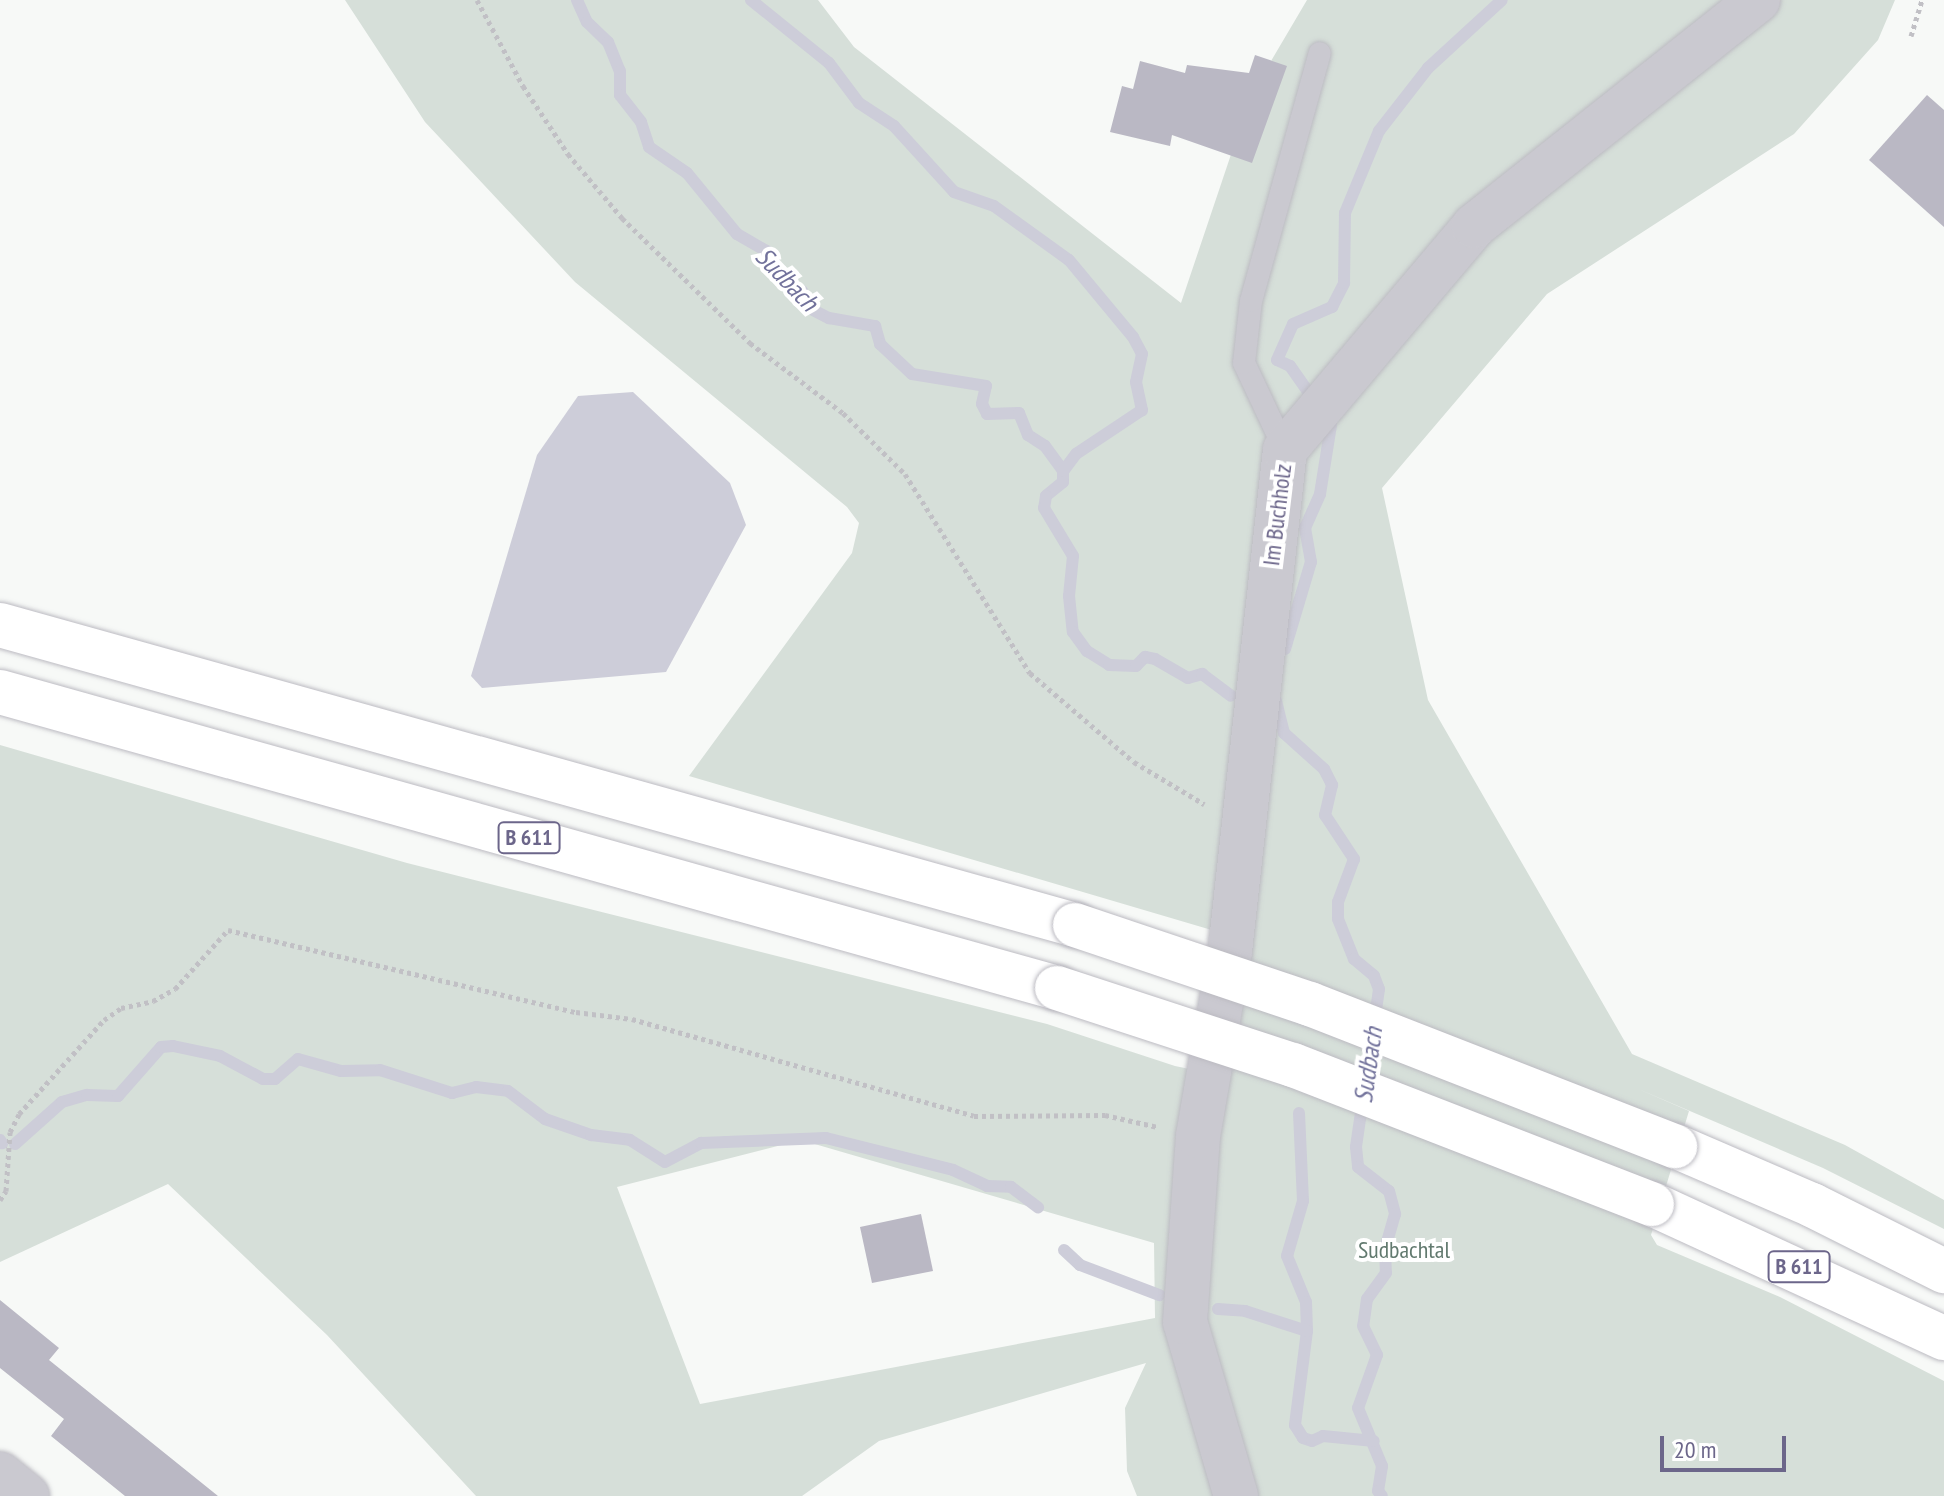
<!DOCTYPE html>
<html>
<head>
<meta charset="utf-8">
<style>
  body { margin:0 }
  #map { position:relative; width:1944px; height:1496px; overflow:hidden; background:#f7f9f7; font-family:"PT Sans Narrow",sans-serif }
  div>[style] { position:absolute }
  [style*='--x'] { left:calc(var(--x)*1px); top:calc(var(--y)*1px); width:calc(var(--w)*1px); rotate:calc(var(--a)*1deg) }
  .green>* { inset:0; background:#d6dfd9 }
  .water>* { inset:0; background:#cdcdd9 }
  .stream>* { height:12px; margin:-6px; padding:0 6px; transform-origin:6px; border-radius:6px; background:#cdcdd9 }
  .building>* { inset:0; background:#bab8c4 }
  .path>* { height:5px; margin-top:-2.5px; transform-origin:0; background:repeating-linear-gradient(90deg,#c1c0c5 0 4px,transparent 0 8px) }
  .roads { filter:drop-shadow(0 0 2px #bcbbc2) drop-shadow(0 0 2px #bcbbc2) }
  .lane>* { height:22px; margin:-11px; padding:0 11px; transform-origin:11px; border-radius:11px; background:#cac9d0 }
  .street>* { height:44px; margin:-22px; padding:0 22px; transform-origin:22px; border-radius:22px; background:#cac9d0 }
  .highway>* { height:44px; margin:-22px; padding:0 22px; transform-origin:22px; border-radius:22px; background:#fff }
  .bridges { filter:drop-shadow(0 0 2px #bcbbc2) drop-shadow(0 0 2px #bcbbc2) }
  .highway-bridge>* { height:44px; margin:-22px; padding:0 22px; transform-origin:22px; border-radius:22px; background:#fff }
  span { translate:-50% -50%; white-space:nowrap; text-align:center; line-height:1.15; -webkit-text-stroke:8px #fff; paint-order:stroke }
  .shield-label span { padding:2px 6px; background:#fff; border:2px solid; border-radius:6px; -webkit-text-stroke-width:0 }
  .shield-label { font-size:22px; color:#6c668a; font-weight:700 }
  .street-label { font-size:24px; color:#6c668a }
  .park-label { font-size:24px; color:#627a6f }
  .water-label { font-size:26px; color:#72729b; font-style:italic }
  .scale { position:absolute; left:1660px; top:1436px; width:126px; height:36px; box-sizing:border-box; border:4px solid #6c668a; border-top:0; padding-left:10px; font-size:24px; line-height:28px; white-space:nowrap; color:#6c668a; -webkit-text-stroke:6px #fff; paint-order:stroke }
</style>
</head>
<body>
<div id="map">
  <div class="green">
    <div style="clip-path:polygon(evenodd,345px 0,818px 0,854px 47px,1181px 303px,1251px 95px,1307px 0,1895px 0,1878px 40px,1794px 134px,1547px 294px,1382px 488px,1428px 700px,1632px 1054px,1845px 1145px,1944px 1200px,1944px 1229px,1823px 1168px,1636px 1088px,1689px 1111px,1651px 1235px,1657px 1245px,1780px 1297px,1944px 1381px,1944px 1496px,1137px 1496px,1127px 1471px,1125px 1408px,1146px 1363px,879px 1441px,802px 1496px,476px 1496px,327px 1335px,168px 1184px,0 1262px,0 745px,407px 863px,1047px 1024px,1175px 1066px,1228px 1077px,1215px 931px,689px 776px,852px 553px,859px 523px,847px 507px,575px 282px,425px 122px,345px 0,801px 1140px,1154px 1243px,1155px 1318px,700px 1404px,617px 1187px,801px 1140px)"></div>
  </div>
  <div class="water">
    <div style="clip-path:polygon(633px 392px,730px 483px,746px 525px,666px 672px,482px 688px,471px 676px,537px 455px,578px 396px)"></div>
  </div>
  <div class="stream">
    <div style="--x:577;--y:0;--w:24;--a:66"></div>
    <div style="--x:587;--y:22;--w:29;--a:44"></div>
    <div style="--x:608;--y:42;--w:31;--a:68"></div>
    <div style="--x:620;--y:71;--w:24;--a:90"></div>
    <div style="--x:620;--y:95;--w:34;--a:52"></div>
    <div style="--x:641;--y:122;--w:26;--a:72"></div>
    <div style="--x:649;--y:147;--w:46;--a:34.4"></div>
    <div style="--x:687;--y:173;--w:79;--a:50.7"></div>
    <div style="--x:737;--y:234;--w:34;--a:30"></div>
    <div style="--x:767;--y:251;--w:36;--a:58"></div>
    <div style="--x:786;--y:281;--w:19;--a:32"></div>
    <div style="--x:802;--y:291;--w:17;--a:73"></div>
    <div style="--x:807;--y:307;--w:25;--a:27"></div>
    <div style="--x:829;--y:318;--w:47;--a:9.9"></div>
    <div style="--x:875;--y:326;--w:19;--a:74"></div>
    <div style="--x:880;--y:344;--w:44;--a:43.2"></div>
    <div style="--x:912;--y:374;--w:75;--a:9.2"></div>
    <div style="--x:986;--y:386;--w:18;--a:103"></div>
    <div style="--x:982;--y:404;--w:11;--a:63"></div>
    <div style="--x:987;--y:414;--w:32;--a:-2"></div>
    <div style="--x:1019;--y:413;--w:24;--a:68"></div>
    <div style="--x:1028;--y:435;--w:20;--a:33"></div>
    <div style="--x:1045;--y:446;--w:31;--a:54"></div>
    <div style="--x:1063;--y:471;--w:11;--a:90"></div>
    <div style="--x:1063;--y:482;--w:22;--a:141"></div>
    <div style="--x:1046;--y:496;--w:12;--a:99"></div>
    <div style="--x:1044;--y:508;--w:56;--a:58.9"></div>
    <div style="--x:1073;--y:556;--w:40;--a:95.7"></div>
    <div style="--x:1069;--y:596;--w:36;--a:84"></div>
    <div style="--x:1073;--y:632;--w:24;--a:54"></div>
    <div style="--x:1087;--y:651;--w:26;--a:32"></div>
    <div style="--x:1109;--y:665;--w:27;--a:2"></div>
    <div style="--x:1136;--y:666;--w:13;--a:-45"></div>
    <div style="--x:1145;--y:657;--w:10;--a:11"></div>
    <div style="--x:1155;--y:659;--w:38;--a:30"></div>
    <div style="--x:1188;--y:678;--w:15;--a:-16"></div>
    <div style="--x:1202;--y:674;--w:36;--a:37"></div>
    <div style="--x:751;--y:0;--w:100;--a:38.9"></div>
    <div style="--x:829;--y:63;--w:50;--a:53.1"></div>
    <div style="--x:859;--y:103;--w:42;--a:33.3"></div>
    <div style="--x:894;--y:126;--w:89;--a:47.7"></div>
    <div style="--x:954;--y:192;--w:42;--a:19.3"></div>
    <div style="--x:994;--y:206;--w:92;--a:35.8"></div>
    <div style="--x:1069;--y:260;--w:100;--a:50.3"></div>
    <div style="--x:1133;--y:337;--w:19;--a:62"></div>
    <div style="--x:1142;--y:354;--w:29;--a:102"></div>
    <div style="--x:1136;--y:382;--w:29;--a:78"></div>
    <div style="--x:1142;--y:410;--w:79;--a:146.3"></div>
    <div style="--x:1076;--y:454;--w:21;--a:127"></div>
    <div style="--x:1309;--y:393;--w:33;--a:-125"></div>
    <div style="--x:1290;--y:366;--w:14;--a:-155"></div>
    <div style="--x:1277;--y:360;--w:39;--a:-66"></div>
    <div style="--x:1293;--y:324;--w:43;--a:-23.6"></div>
    <div style="--x:1332;--y:307;--w:27;--a:-63"></div>
    <div style="--x:1344;--y:283;--w:70;--a:-89.2"></div>
    <div style="--x:1345;--y:213;--w:89;--a:-67.5"></div>
    <div style="--x:1379;--y:131;--w:80;--a:-52.1"></div>
    <div style="--x:1428;--y:68;--w:100;--a:-42.6"></div>
    <div style="--x:1285;--y:649;--w:91;--a:-73.4"></div>
    <div style="--x:1311;--y:562;--w:35;--a:-100"></div>
    <div style="--x:1305;--y:528;--w:37;--a:-66"></div>
    <div style="--x:1320;--y:494;--w:70;--a:-80.9"></div>
    <div style="--x:1276;--y:701;--w:33;--a:76"></div>
    <div style="--x:1284;--y:733;--w:54;--a:42"></div>
    <div style="--x:1324;--y:769;--w:18;--a:63"></div>
    <div style="--x:1332;--y:785;--w:31;--a:103"></div>
    <div style="--x:1325;--y:815;--w:53;--a:56.6"></div>
    <div style="--x:1354;--y:859;--w:46;--a:110.4"></div>
    <div style="--x:1338;--y:902;--w:17;--a:90"></div>
    <div style="--x:1338;--y:919;--w:43;--a:68.2"></div>
    <div style="--x:1354;--y:959;--w:26;--a:40"></div>
    <div style="--x:1374;--y:976;--w:14;--a:69"></div>
    <div style="--x:1379;--y:989;--w:30;--a:98"></div>
    <div style="--x:1372;--y:1037;--w:111;--a:98.3"></div>
    <div style="--x:1356;--y:1147;--w:20;--a:84"></div>
    <div style="--x:1358;--y:1167;--w:39;--a:38"></div>
    <div style="--x:1389;--y:1191;--w:24;--a:75"></div>
    <div style="--x:1395;--y:1214;--w:35;--a:106"></div>
    <div style="--x:1385;--y:1248;--w:25;--a:88"></div>
    <div style="--x:1386;--y:1273;--w:32;--a:126"></div>
    <div style="--x:1367;--y:1299;--w:27;--a:98"></div>
    <div style="--x:1363;--y:1326;--w:32;--a:64"></div>
    <div style="--x:1377;--y:1355;--w:56;--a:109.7"></div>
    <div style="--x:1358;--y:1408;--w:63;--a:67.5"></div>
    <div style="--x:1382;--y:1466;--w:25;--a:99"></div>
    <div style="--x:1378;--y:1491;--w:6;--a:51"></div>
    <div style="--x:1299;--y:1113;--w:88;--a:87.4"></div>
    <div style="--x:1303;--y:1201;--w:57;--a:106.2"></div>
    <div style="--x:1287;--y:1256;--w:50;--a:67.6"></div>
    <div style="--x:1306;--y:1302;--w:29;--a:88"></div>
    <div style="--x:1307;--y:1331;--w:95;--a:97.3"></div>
    <div style="--x:1295;--y:1425;--w:15;--a:58"></div>
    <div style="--x:1303;--y:1438;--w:9;--a:18"></div>
    <div style="--x:1312;--y:1441;--w:12;--a:-24"></div>
    <div style="--x:1323;--y:1436;--w:51;--a:5.6"></div>
    <div style="--x:0;--y:1140;--w:4;--a:56"></div>
    <div style="--x:15;--y:1144;--w:63;--a:-41.8"></div>
    <div style="--x:62;--y:1102;--w:26;--a:-16"></div>
    <div style="--x:87;--y:1095;--w:31;--a:2"></div>
    <div style="--x:118;--y:1096;--w:65;--a:-48.7"></div>
    <div style="--x:161;--y:1047;--w:12;--a:-5"></div>
    <div style="--x:173;--y:1046;--w:48;--a:12"></div>
    <div style="--x:220;--y:1056;--w:49;--a:28.1"></div>
    <div style="--x:263;--y:1079;--w:12;--a:0"></div>
    <div style="--x:275;--y:1079;--w:30;--a:-41"></div>
    <div style="--x:298;--y:1059;--w:45;--a:15.6"></div>
    <div style="--x:341;--y:1071;--w:39;--a:-1"></div>
    <div style="--x:380;--y:1070;--w:76;--a:17.7"></div>
    <div style="--x:452;--y:1093;--w:25;--a:-14"></div>
    <div style="--x:476;--y:1087;--w:32;--a:7"></div>
    <div style="--x:508;--y:1091;--w:46;--a:37.1"></div>
    <div style="--x:545;--y:1119;--w:49;--a:19.2"></div>
    <div style="--x:591;--y:1135;--w:39;--a:7"></div>
    <div style="--x:630;--y:1140;--w:41;--a:32.2"></div>
    <div style="--x:665;--y:1162;--w:41;--a:-27.8"></div>
    <div style="--x:701;--y:1143;--w:125;--a:-2.3"></div>
    <div style="--x:826;--y:1138;--w:131;--a:14.1"></div>
    <div style="--x:953;--y:1170;--w:38;--a:25"></div>
    <div style="--x:987;--y:1186;--w:24;--a:2"></div>
    <div style="--x:1011;--y:1187;--w:34;--a:37"></div>
    <div style="--x:1064;--y:1250;--w:22;--a:43"></div>
    <div style="--x:1080;--y:1265;--w:85;--a:20.8"></div>
    <div style="--x:1218;--y:1309;--w:27;--a:4"></div>
    <div style="--x:1245;--y:1311;--w:65;--a:17.9"></div>
  </div>
  <div class="building">
    <div style="clip-path:polygon(1255px 55px,1287px 66px,1252px 163px,1172px 135px,1170px 146px,1110px 132px,1122px 86px,1133px 89px,1140px 61px,1185px 73px,1187px 65px,1249px 73px)"></div>
    <div style="clip-path:polygon(1927px 95px,1944px 110px,1944px 227px,1869px 160px)"></div>
    <div style="clip-path:polygon(921px 1214px,933px 1271px,872px 1283px,860px 1227px)"></div>
    <div style="clip-path:polygon(0 1300px,59px 1348px,49px 1360px,218px 1496px,125px 1496px,51px 1436px,64px 1419px,0 1368px)"></div>
  </div>
  <div class="path">
    <div style="--x:477;--y:0;--w:98;--a:61.9"></div>
    <div style="--x:523;--y:86;--w:82;--a:56.5"></div>
    <div style="--x:568;--y:154;--w:84;--a:49.8"></div>
    <div style="--x:622;--y:218;--w:179;--a:44.3"></div>
    <div style="--x:750;--y:343;--w:116;--a:37"></div>
    <div style="--x:843;--y:413;--w:87;--a:44.5"></div>
    <div style="--x:905;--y:474;--w:235;--a:57.9"></div>
    <div style="--x:1030;--y:673;--w:137;--a:40.6"></div>
    <div style="--x:1134;--y:762;--w:82;--a:31"></div>
    <div style="--x:1911;--y:36;--w:38;--a:-73"></div>
    <div style="--x:0;--y:1200;--w:11;--a:-56"></div>
    <div style="--x:6;--y:1191;--w:59;--a:-86.1"></div>
    <div style="--x:10;--y:1132;--w:20;--a:-63"></div>
    <div style="--x:19;--y:1114;--w:127;--a:-47.9"></div>
    <div style="--x:104;--y:1020;--w:21;--a:-35"></div>
    <div style="--x:121;--y:1008;--w:33;--a:-12"></div>
    <div style="--x:153;--y:1001;--w:25;--a:-29"></div>
    <div style="--x:175;--y:989;--w:79;--a:-48.1"></div>
    <div style="--x:228;--y:930;--w:358;--a:13.3"></div>
    <div style="--x:576;--y:1012;--w:56;--a:7.1"></div>
    <div style="--x:632;--y:1019;--w:355;--a:15.8"></div>
    <div style="--x:974;--y:1116;--w:131;--a:-0.4"></div>
    <div style="--x:1105;--y:1115;--w:54;--a:12.8"></div>
  </div>
  <div class="roads">
    <div class="lane">
      <div style="--x:1285;--y:450;--w:96;--a:-115.2"></div>
      <div style="--x:1244;--y:363;--w:62;--a:-83.6"></div>
      <div style="--x:1251;--y:301;--w:257;--a:-74.5"></div>
    </div>
    <div class="street">
      <div style="--x:0;--y:1474;--w:35;--a:39"></div>
      <div style="--x:1236;--y:1496;--w:181;--a:-106.3"></div>
      <div style="--x:1185;--y:1322;--w:186;--a:-86"></div>
      <div style="--x:1198;--y:1136;--w:188;--a:-80.2"></div>
      <div style="--x:1230;--y:951;--w:504;--a:-83.74"></div>
      <div style="--x:1285;--y:450;--w:293;--a:-49.8"></div>
      <div style="--x:1474;--y:226;--w:363;--a:-38.5"></div>
    </div>
    <div class="highway">
      <div style="--x:0;--y:625;--w:1116;--a:15.59"></div>
      <div style="--x:0;--y:692;--w:1098;--a:15.64"></div>
      <div style="--x:1675;--y:1146;--w:149;--a:23.3"></div>
      <div style="--x:1812;--y:1205;--w:148;--a:26.6"></div>
      <div style="--x:1652;--y:1204;--w:321;--a:24.7"></div>
    </div>
  </div>
  <div class="bridges">
    <div class="highway-bridge">
      <div style="--x:1075;--y:925;--w:248;--a:18.6"></div>
      <div style="--x:1310;--y:1004;--w:392;--a:21.3"></div>
      <div style="--x:1057;--y:988;--w:248;--a:18.1"></div>
      <div style="--x:1293;--y:1065;--w:385;--a:21.2"></div>
    </div>
  </div>
  <div class="shield-label">
    <span style="left:529px;top:838px">B 611</span>
    <span style="left:1799px;top:1267px">B 611</span>
  </div>
  <div class="street-label">
    <span style="left:1277px;top:515px;rotate:-83deg">Im Buchholz</span>
  </div>
  <div class="park-label">
    <span style="left:1404px;top:1250px">Sudbachtal</span>
  </div>
  <div class="water-label">
    <span style="left:787px;top:279px;rotate:46deg">Sudbach</span>
    <span style="left:1368px;top:1065px;rotate:-82deg">Sudbach</span>
  </div>
  <div class="scale">20 m</div>
</div>
</body>
</html>
